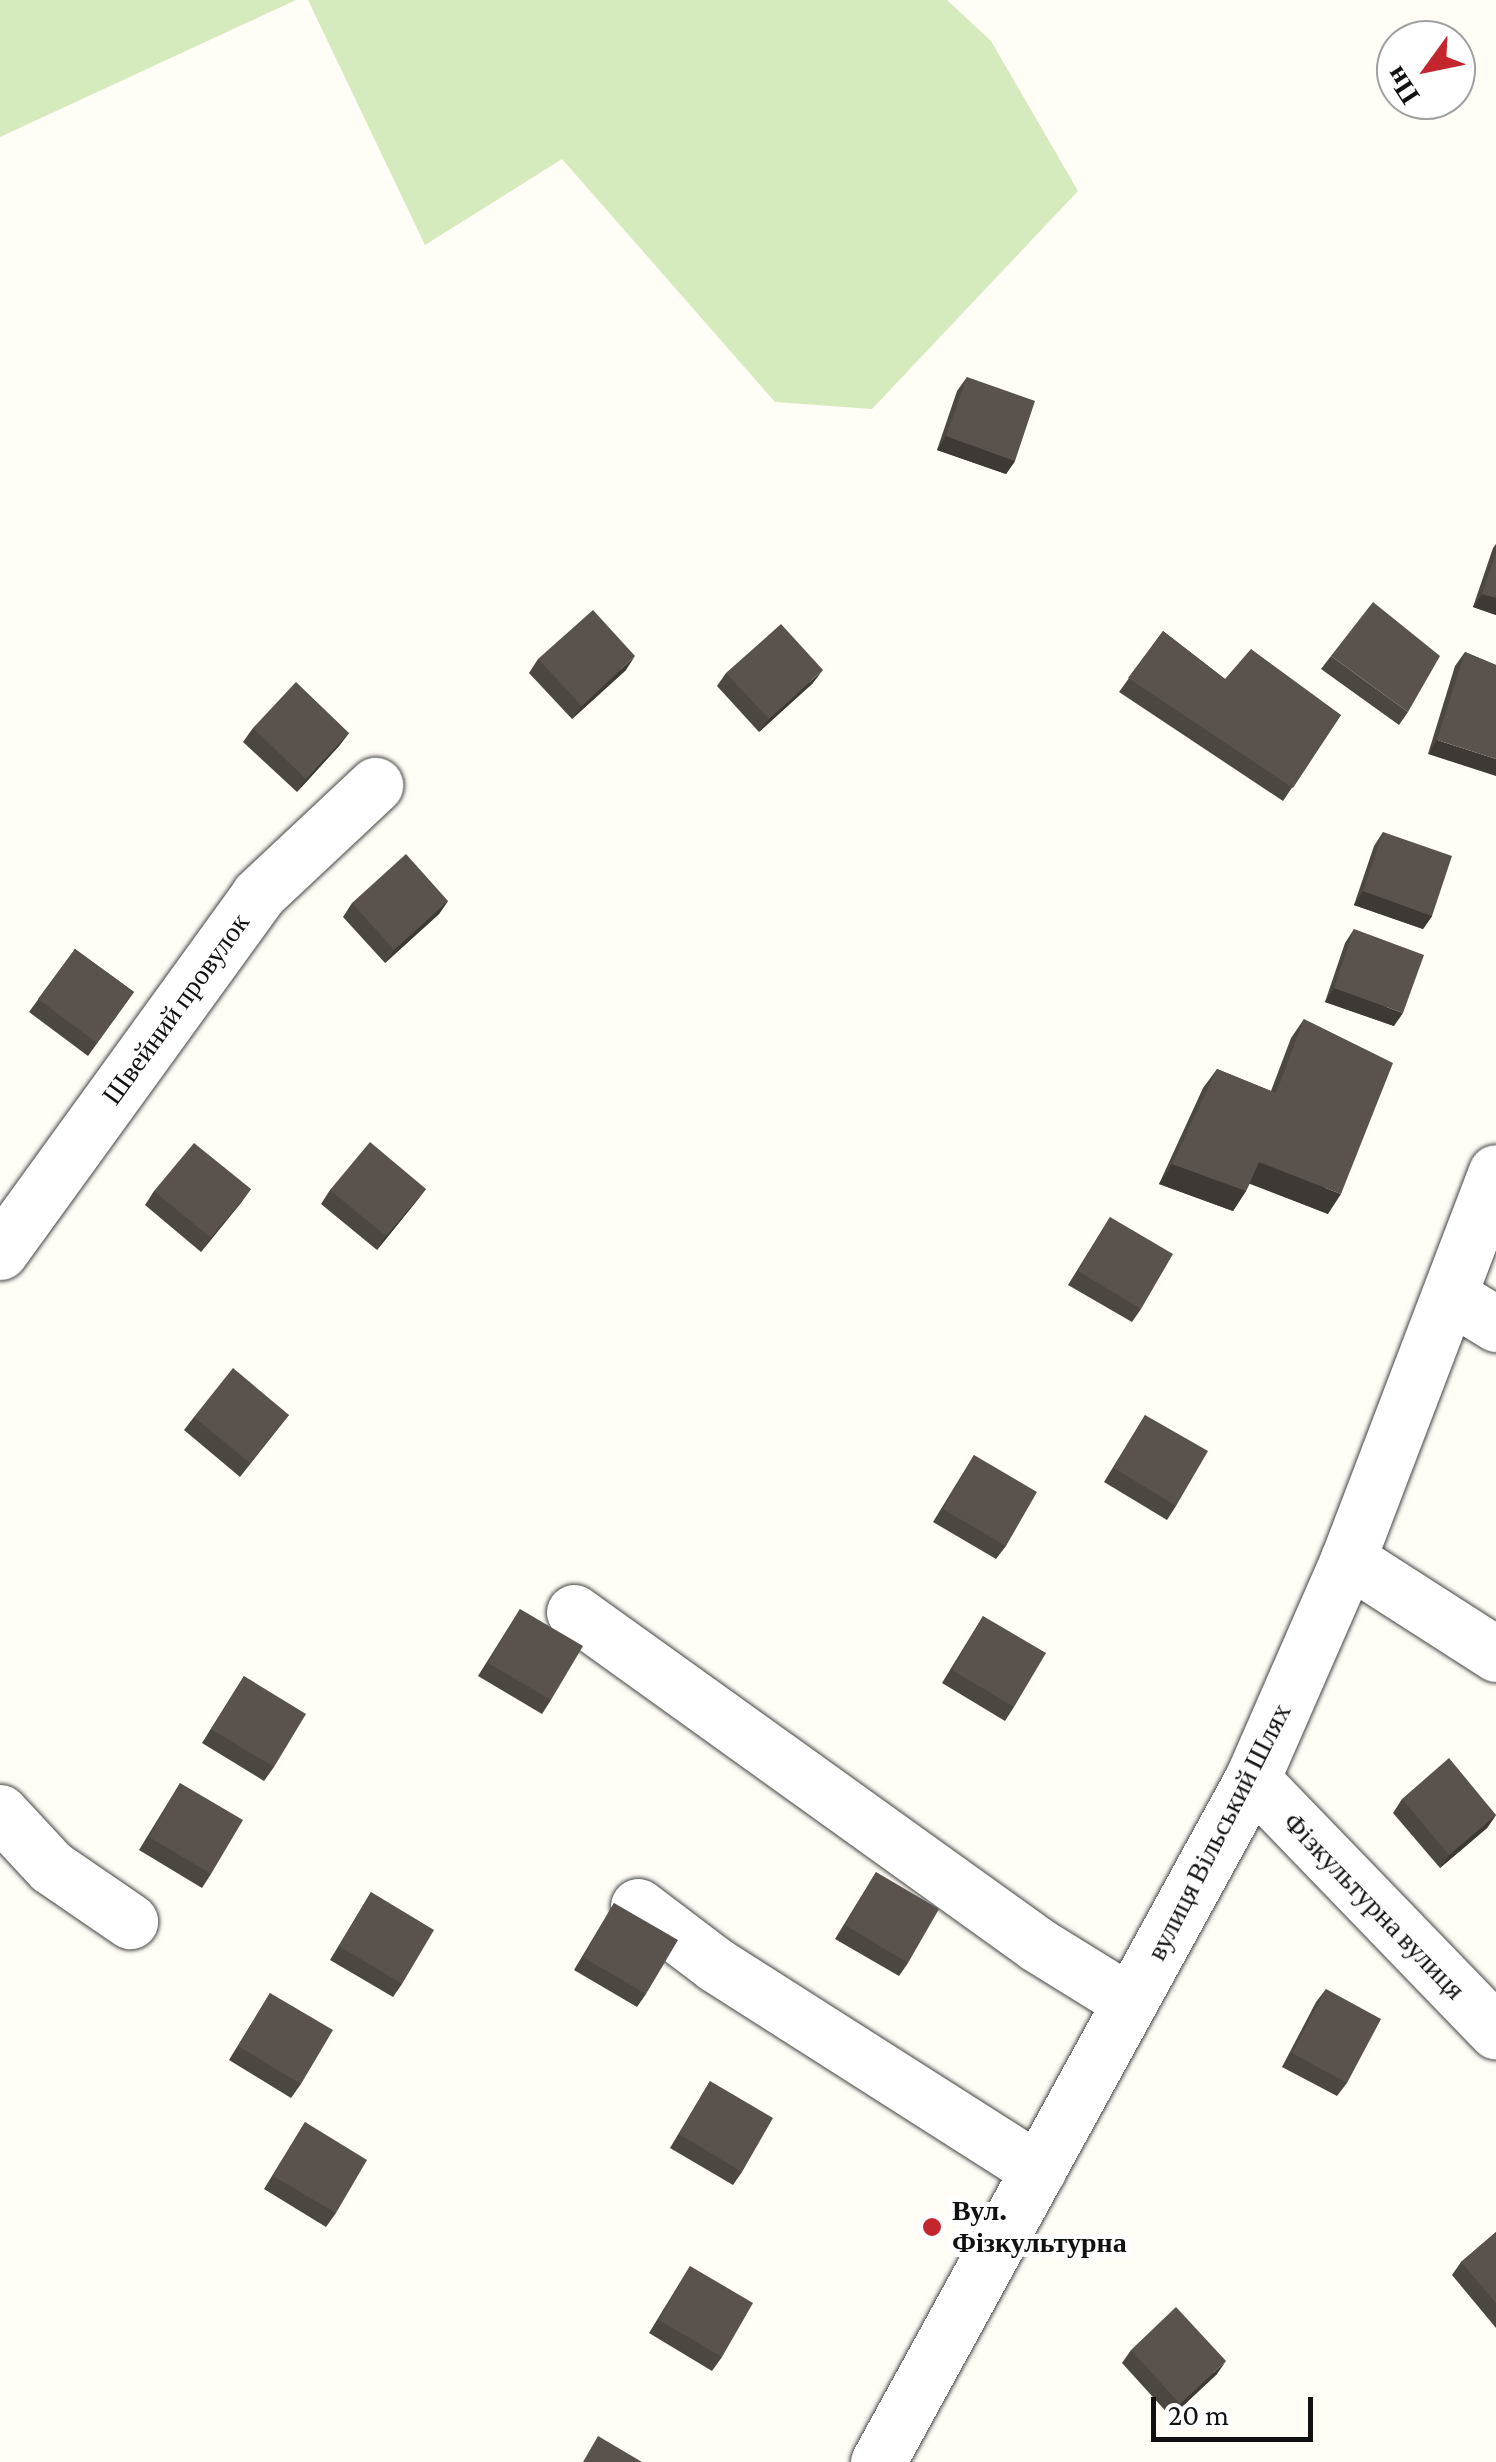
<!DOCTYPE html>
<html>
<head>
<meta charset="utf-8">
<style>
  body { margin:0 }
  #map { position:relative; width:1496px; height:2462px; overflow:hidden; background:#fffdf5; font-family:"Crimson Pro",serif }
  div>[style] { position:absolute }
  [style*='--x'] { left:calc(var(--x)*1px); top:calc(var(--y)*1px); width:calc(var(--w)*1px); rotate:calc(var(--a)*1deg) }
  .green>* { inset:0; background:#d5ebbd }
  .roads { filter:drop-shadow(0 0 2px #444) drop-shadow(0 0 2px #444) }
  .minor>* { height:55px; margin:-27.5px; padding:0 27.5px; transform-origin:27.5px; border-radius:27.5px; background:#fff }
  .wall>* { inset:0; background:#4d4742 }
  .shaded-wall>* { inset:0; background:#3f3936 }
  .building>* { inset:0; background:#5a524d }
  .dots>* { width:28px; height:28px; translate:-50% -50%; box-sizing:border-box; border:5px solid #fff; border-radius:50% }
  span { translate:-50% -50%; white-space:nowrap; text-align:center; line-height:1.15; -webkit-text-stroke:10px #fff; paint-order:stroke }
  .street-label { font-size:28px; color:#111 }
  .poi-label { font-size:28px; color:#111; font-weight:700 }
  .left { translate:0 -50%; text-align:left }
  .north { position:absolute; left:1376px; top:20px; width:100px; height:100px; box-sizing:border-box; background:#fff; border:2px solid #a0a0a0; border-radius:50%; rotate:237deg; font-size:28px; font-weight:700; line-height:40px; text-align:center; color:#111 }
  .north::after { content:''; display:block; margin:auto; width:35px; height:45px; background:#c4262e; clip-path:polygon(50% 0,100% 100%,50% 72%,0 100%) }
  .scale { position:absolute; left:1151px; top:2397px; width:162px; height:45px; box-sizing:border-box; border:5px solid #111; border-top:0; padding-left:12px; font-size:30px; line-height:35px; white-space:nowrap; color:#111; -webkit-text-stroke:8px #fff; paint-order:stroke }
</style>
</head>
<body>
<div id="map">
  <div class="green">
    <div style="clip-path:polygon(0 0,296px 0,0 137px)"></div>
    <div style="clip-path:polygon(308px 0,947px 0,991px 41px,1078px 191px,872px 409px,775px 402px,562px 159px,425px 245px)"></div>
  </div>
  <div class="roads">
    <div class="minor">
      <div style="--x:0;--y:1252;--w:440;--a:-54.1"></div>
      <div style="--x:258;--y:895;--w:161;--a:-43.2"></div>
      <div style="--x:1452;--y:1297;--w:52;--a:31.5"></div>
      <div style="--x:1348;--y:1559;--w:176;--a:32.7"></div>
      <div style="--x:574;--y:1612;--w:571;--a:35.67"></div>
      <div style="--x:1038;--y:1945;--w:108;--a:31.8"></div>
      <div style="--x:1252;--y:1779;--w:351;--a:46"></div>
      <div style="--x:0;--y:1812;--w:75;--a:47.2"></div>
      <div style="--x:51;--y:1867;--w:96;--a:34.4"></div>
      <div style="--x:638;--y:1906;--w:98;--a:37.1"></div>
      <div style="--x:716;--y:1965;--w:382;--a:32.5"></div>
      <div style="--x:878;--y:2462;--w:779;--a:-61.3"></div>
      <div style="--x:1252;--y:1779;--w:240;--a:-66.4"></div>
      <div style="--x:1348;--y:1559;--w:414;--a:-69.1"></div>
    </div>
  </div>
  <div class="wall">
    <div style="clip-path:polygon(967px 377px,1015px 461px,1006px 474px,937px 450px,957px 391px)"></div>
    <div style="clip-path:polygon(1496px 544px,1496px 615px,1473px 607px,1493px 548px)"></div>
    <div style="clip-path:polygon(1163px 631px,1225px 679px,1341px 715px,1283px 801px,1119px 692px)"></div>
    <div style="clip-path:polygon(1465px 652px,1496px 665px,1428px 754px,1455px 666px)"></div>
    <div style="clip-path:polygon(1331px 656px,1408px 712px,1399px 725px,1321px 669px)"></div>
    <div style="clip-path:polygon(538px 659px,626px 670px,572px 719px,529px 673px)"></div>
    <div style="clip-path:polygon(726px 673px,813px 683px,759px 732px,717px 686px)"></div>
    <div style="clip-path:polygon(253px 728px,349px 733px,339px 746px,297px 792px,243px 742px)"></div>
    <div style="clip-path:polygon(1383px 832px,1432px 916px,1423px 929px,1354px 905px,1374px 846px)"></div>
    <div style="clip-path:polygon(448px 901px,439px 914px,385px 963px,343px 917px,352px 903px)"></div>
    <div style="clip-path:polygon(1354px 929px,1394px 1026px,1325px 1002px,1345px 943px)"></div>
    <div style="clip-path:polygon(75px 949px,134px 992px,88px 1056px,29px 1012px)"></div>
    <div style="clip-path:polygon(1304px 1019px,1328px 1214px,1250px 1183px,1246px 1191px,1233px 1211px,1159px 1184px,1203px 1088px,1217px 1069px,1271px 1091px,1291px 1038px)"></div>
    <div style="clip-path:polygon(251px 1189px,201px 1252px,145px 1205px,154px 1191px)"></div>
    <div style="clip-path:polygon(426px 1189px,377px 1250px,321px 1204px,330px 1190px)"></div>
    <div style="clip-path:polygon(1110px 1217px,1141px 1309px,1132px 1322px,1068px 1285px)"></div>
    <div style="clip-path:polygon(289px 1415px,240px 1477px,184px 1430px,194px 1417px)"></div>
    <div style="clip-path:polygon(1145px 1415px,1176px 1506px,1167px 1520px,1104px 1482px)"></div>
    <div style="clip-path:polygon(974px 1455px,1006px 1546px,996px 1559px,933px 1522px)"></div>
    <div style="clip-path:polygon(520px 1609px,551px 1700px,542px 1714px,478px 1676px)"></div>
    <div style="clip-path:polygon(983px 1616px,1014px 1707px,1005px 1721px,942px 1683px)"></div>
    <div style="clip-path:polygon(244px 1676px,274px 1767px,264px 1781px,202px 1743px)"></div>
    <div style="clip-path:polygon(180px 1783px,211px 1874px,202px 1888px,139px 1850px)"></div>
    <div style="clip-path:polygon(1402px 1799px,1496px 1815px,1487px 1828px,1440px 1868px,1393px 1813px)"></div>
    <div style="clip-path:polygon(876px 1872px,908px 1963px,899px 1976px,835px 1939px)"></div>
    <div style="clip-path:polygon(371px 1892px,402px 1984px,393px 1997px,330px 1960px)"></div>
    <div style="clip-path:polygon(614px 1903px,646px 1994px,637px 2007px,574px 1970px)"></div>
    <div style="clip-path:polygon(1326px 1989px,1347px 2083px,1337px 2096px,1282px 2067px,1316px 2002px)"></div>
    <div style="clip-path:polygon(270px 1993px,301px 2084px,291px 2098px,229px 2060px)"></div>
    <div style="clip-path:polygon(710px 2081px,742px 2172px,733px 2185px,670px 2148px)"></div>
    <div style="clip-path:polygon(305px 2122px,336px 2213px,326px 2227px,264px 2189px)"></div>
    <div style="clip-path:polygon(1496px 2232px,1496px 2328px,1452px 2275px,1461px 2262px)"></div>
    <div style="clip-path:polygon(690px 2266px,722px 2357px,712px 2371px,649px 2333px)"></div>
    <div style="clip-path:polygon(1131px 2350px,1217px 2374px,1171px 2417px,1122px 2363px)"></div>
  </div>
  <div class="shaded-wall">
    <div style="clip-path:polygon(946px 436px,1015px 461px,1006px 474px,937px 450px)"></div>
    <div style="clip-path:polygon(1482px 594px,1496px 598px,1496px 615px,1473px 607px)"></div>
    <div style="clip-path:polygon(635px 656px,626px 670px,572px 719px,582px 706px)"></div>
    <div style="clip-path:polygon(823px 670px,813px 683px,759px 732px,769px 719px)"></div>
    <div style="clip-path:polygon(349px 733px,339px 746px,297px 792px,306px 779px)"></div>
    <div style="clip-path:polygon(1437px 740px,1496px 759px,1496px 776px,1428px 754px)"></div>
    <div style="clip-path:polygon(1363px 891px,1432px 916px,1423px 929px,1354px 905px)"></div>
    <div style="clip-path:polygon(448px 901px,439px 914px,385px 963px,394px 950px)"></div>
    <div style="clip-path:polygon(1334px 988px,1403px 1013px,1394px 1026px,1325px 1002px)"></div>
    <div style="clip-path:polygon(1259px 1162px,1341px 1194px,1328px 1214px,1245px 1182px)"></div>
    <div style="clip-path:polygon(1172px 1164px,1246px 1191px,1233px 1211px,1159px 1184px)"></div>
    <div style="clip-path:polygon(251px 1189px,241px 1203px,201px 1252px,211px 1238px)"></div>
    <div style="clip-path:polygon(426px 1189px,416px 1202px,377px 1250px,386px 1236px)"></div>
    <div style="clip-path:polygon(1496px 1815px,1487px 1828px,1440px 1868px,1449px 1855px)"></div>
    <div style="clip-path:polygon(1226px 2361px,1217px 2374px,1171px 2417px,1180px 2404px)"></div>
  </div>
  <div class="building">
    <div style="clip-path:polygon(967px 377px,1035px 401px,1015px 461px,946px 436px)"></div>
    <div style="clip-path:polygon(1496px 553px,1496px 598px,1482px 594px)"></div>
    <div style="clip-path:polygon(1373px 602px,1440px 656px,1408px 712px,1331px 656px)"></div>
    <div style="clip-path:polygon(593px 610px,635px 656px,582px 706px,538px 659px)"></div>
    <div style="clip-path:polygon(781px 624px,823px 670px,769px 719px,726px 673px)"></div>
    <div style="clip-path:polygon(1163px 631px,1225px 679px,1251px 649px,1341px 715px,1293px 788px,1128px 678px)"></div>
    <div style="clip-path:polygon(1465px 652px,1496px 665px,1496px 759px,1437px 740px)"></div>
    <div style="clip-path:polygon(296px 682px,349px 733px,306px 779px,253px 728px)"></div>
    <div style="clip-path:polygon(1383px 832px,1452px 856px,1432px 916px,1363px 891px)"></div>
    <div style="clip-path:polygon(406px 854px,448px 901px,394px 950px,352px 903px)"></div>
    <div style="clip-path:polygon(1354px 929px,1424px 955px,1403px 1013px,1334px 988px)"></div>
    <div style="clip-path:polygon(75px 949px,134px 992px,97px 1043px,38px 999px)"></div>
    <div style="clip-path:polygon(1304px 1019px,1393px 1063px,1341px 1194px,1259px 1162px,1246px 1191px,1172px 1164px,1217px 1069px,1276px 1093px)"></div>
    <div style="clip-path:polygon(370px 1142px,426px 1189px,386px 1236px,330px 1190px)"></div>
    <div style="clip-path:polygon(194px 1143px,251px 1189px,211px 1238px,154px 1191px)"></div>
    <div style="clip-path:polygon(1110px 1217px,1173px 1254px,1141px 1309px,1078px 1271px)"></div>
    <div style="clip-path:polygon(233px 1368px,289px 1415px,250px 1463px,194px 1417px)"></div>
    <div style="clip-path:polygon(1145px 1415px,1208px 1451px,1176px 1506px,1114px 1468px)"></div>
    <div style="clip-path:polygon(974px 1455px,1037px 1492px,1006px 1546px,943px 1509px)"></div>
    <div style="clip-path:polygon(520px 1609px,583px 1646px,551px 1700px,488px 1663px)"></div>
    <div style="clip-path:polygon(983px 1616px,1046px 1653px,1014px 1707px,952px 1670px)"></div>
    <div style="clip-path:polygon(244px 1676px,306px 1714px,274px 1767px,211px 1729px)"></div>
    <div style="clip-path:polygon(1449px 1758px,1496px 1815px,1449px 1855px,1402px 1799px)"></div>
    <div style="clip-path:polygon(180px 1783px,243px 1820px,211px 1874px,149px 1837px)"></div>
    <div style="clip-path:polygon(876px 1872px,939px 1909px,908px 1963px,845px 1925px)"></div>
    <div style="clip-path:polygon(371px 1892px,434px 1930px,402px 1984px,339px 1946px)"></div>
    <div style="clip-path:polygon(614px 1903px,678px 1940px,646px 1994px,583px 1957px)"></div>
    <div style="clip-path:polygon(1326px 1989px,1381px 2019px,1347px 2083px,1292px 2053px)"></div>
    <div style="clip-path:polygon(270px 1993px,333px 2030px,301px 2084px,238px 2046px)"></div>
    <div style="clip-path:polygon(710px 2081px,773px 2118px,742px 2172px,679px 2134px)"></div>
    <div style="clip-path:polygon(305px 2122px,367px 2160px,336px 2213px,273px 2176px)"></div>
    <div style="clip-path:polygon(1496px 2232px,1496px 2303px,1461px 2262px)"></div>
    <div style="clip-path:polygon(690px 2266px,753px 2303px,722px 2357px,659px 2320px)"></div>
    <div style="clip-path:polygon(1176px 2307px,1226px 2361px,1180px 2404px,1131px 2350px)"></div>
    <div style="clip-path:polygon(598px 2436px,642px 2462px,583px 2462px)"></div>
  </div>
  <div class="dots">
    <div style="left:932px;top:2227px;background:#c4262e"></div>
  </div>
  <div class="street-label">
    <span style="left:176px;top:1009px;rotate:-54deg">Швейний провулок</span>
    <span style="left:1219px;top:1832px;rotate:-63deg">вулиця Вільський Шлях</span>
    <span style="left:1374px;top:1906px;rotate:46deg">Фізкультурна вулиця</span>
  </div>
  <div class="poi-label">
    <span class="left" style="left:952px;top:2227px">Вул.<br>Фізкультурна</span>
  </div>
  <div class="north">Пн</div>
  <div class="scale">20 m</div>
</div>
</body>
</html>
